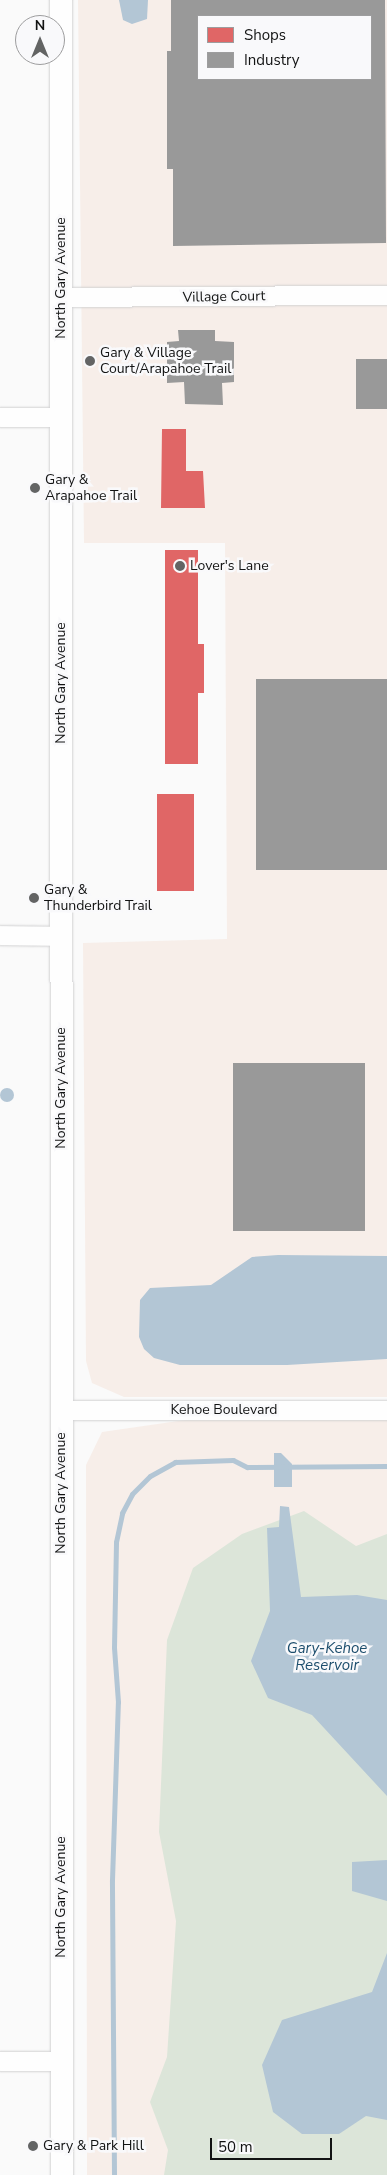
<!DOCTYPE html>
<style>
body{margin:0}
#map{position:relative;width:387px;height:2175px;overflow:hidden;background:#fafafa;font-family:"Nunito Sans",sans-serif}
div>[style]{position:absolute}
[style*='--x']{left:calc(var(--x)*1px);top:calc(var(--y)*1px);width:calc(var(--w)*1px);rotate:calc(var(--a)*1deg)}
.industrial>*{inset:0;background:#f7eee9}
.green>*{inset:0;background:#dce5d9}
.water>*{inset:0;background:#b3c6d5}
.round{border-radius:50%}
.shops>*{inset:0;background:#e06666;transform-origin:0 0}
.industry>*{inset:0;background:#999;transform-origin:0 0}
.stream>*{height:5px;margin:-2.5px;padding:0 2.5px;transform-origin:2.5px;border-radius:2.5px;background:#b3c6d5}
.roads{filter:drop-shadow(0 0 1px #d1d1d2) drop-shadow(0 0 1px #d1d1d2)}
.minor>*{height:19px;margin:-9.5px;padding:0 9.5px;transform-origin:9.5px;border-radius:9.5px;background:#fefefe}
.tertiary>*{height:22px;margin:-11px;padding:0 11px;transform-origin:11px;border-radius:11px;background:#fefefe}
.dots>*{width:14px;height:14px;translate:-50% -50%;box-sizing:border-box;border:2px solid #f9f9fb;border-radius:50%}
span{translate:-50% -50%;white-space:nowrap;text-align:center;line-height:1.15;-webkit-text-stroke:5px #f9f9fb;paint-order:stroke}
.street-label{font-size:14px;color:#121313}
.poi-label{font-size:14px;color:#121313}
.left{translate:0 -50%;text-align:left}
.water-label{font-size:15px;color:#1d4e6d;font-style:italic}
.legend{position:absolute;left:197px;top:15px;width:175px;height:65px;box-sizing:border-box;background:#f9f9fb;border:1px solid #9d9d9e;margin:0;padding:6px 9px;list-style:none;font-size:15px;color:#121313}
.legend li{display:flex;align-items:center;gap:10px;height:25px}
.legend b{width:25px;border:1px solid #9d9d9e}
.north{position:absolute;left:15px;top:15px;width:50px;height:50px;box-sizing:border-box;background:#f9f9fb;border:1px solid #9d9d9e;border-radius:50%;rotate:0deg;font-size:14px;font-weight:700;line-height:20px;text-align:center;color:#121313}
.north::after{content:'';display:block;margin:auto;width:18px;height:22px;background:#636464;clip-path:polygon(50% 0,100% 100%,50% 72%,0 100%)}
.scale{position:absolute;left:210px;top:2138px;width:122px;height:22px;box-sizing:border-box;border:2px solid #121313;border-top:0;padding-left:6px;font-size:15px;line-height:18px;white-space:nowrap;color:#121313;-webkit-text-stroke:4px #f9f9fb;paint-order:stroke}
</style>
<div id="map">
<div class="industrial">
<div style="clip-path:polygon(evenodd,78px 0,387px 0,387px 1397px,124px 1397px,92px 1383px,86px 1361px,83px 943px,227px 939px,225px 543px,84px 543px,78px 0,198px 16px,371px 16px,371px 79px,198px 79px,198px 16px)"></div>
<div style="clip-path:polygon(199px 1418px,387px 1418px,387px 2175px,87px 2175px,86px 1465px,102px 1432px)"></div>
</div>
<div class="green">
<div style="clip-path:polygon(304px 1511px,356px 1546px,387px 1534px,387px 2175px,164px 2175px,168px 2150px,150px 2102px,167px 2057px,176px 1921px,159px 1832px,167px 1640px,193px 1568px,242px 1534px)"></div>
</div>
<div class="water">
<div style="clip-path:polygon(119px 0,148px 0,147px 19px,132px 24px,123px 20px)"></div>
<div class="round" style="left:0;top:1088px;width:14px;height:14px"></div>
<div style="clip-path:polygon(278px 1255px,387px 1256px,387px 1359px,287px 1365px,180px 1365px,154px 1358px,144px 1349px,139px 1337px,140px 1300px,150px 1288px,211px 1285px,252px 1257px)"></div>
<div style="clip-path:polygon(274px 1453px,281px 1453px,292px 1464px,292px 1487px,274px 1487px)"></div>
<div style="clip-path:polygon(280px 1506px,289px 1507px,301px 1597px,357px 1595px,387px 1600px,387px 1796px,312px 1715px,268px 1698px,251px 1661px,270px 1611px,267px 1528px,279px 1527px)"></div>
<div style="clip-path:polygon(387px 1860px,387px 1901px,352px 1891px,352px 1862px)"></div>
<div style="clip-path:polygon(387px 1953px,387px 2120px,366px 2116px,339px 2134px,302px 2134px,273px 2112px,262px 2065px,282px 2020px,372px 1992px)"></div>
</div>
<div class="shops">
<div style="clip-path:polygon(162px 429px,186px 429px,186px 471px,203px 471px,205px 508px,161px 508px)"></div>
<div style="clip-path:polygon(165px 550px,198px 550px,198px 644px,204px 644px,204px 693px,198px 693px,198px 764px,165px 764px)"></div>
<div style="left:157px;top:794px;width:37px;height:97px"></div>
</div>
<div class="industry">
<div style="clip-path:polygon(evenodd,171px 0,385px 0,386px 243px,173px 246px,173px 169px,167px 169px,167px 51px,171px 51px,171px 0,198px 16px,371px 16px,371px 79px,198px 79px,198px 16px)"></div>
<div style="clip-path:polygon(178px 330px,215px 330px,215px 341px,234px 342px,234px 382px,222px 383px,223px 405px,185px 404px,184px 382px,167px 383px,167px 342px,179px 341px)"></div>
<div style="left:356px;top:359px;width:31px;height:50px"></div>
<div style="left:256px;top:679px;width:131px;height:191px"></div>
<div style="left:233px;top:1063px;width:132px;height:168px"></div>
</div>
<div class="stream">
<div style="--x:114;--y:2175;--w:295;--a:-90.4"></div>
<div style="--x:112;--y:1880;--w:178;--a:-88.1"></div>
<div style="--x:118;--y:1702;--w:55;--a:-94.2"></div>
<div style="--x:114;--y:1647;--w:105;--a:-88.9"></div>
<div style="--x:116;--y:1542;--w:30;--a:-78"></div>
<div style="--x:122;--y:1513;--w:21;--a:-62"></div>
<div style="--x:132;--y:1494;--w:25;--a:-45"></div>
<div style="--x:150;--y:1476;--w:29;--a:-29"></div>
<div style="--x:175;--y:1462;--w:58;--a:-2"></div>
<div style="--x:233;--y:1460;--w:16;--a:27"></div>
<div style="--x:247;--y:1467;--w:140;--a:-0.4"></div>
</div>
<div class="roads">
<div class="minor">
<div style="--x:61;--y:297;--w:326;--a:-0.4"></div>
<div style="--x:0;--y:417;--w:61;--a:0"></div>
<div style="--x:0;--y:935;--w:61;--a:0.9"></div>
<div style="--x:61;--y:1410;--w:326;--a:0"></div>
<div style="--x:0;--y:2061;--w:62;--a:0"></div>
</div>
<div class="tertiary">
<div style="--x:61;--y:0;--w:2175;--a:89.97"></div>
</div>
</div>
<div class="dots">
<div style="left:90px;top:361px;background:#636464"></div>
<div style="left:35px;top:488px;background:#636464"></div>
<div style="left:180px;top:566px;background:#636464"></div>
<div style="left:34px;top:898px;background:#636464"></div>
<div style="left:33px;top:2146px;background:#636464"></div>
</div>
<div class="street-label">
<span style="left:61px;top:278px;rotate:-90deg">North Gary Avenue</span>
<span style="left:224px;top:297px;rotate:-1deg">Village Court</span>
<span style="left:61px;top:683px;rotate:-90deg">North Gary Avenue</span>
<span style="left:61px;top:1088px;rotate:-90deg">North Gary Avenue</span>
<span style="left:224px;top:1410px">Kehoe Boulevard</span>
<span style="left:61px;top:1493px;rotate:-90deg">North Gary Avenue</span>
<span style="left:61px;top:1897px;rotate:-90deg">North Gary Avenue</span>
</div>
<div class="poi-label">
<span class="left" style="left:100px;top:361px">Gary &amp; Village<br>Court/Arapahoe Trail</span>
<span class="left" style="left:45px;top:488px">Gary &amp;<br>Arapahoe Trail</span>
<span class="left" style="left:190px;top:566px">Lover's Lane</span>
<span class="left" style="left:44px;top:898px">Gary &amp;<br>Thunderbird Trail</span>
<span class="left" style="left:43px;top:2146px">Gary &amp; Park Hill</span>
</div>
<div class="water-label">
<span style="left:327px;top:1657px">Gary-Kehoe<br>Reservoir</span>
</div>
<ul class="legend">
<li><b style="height:14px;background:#e06666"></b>Shops</li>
<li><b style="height:14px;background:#999"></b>Industry</li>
</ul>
<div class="north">N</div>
<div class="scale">50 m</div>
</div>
